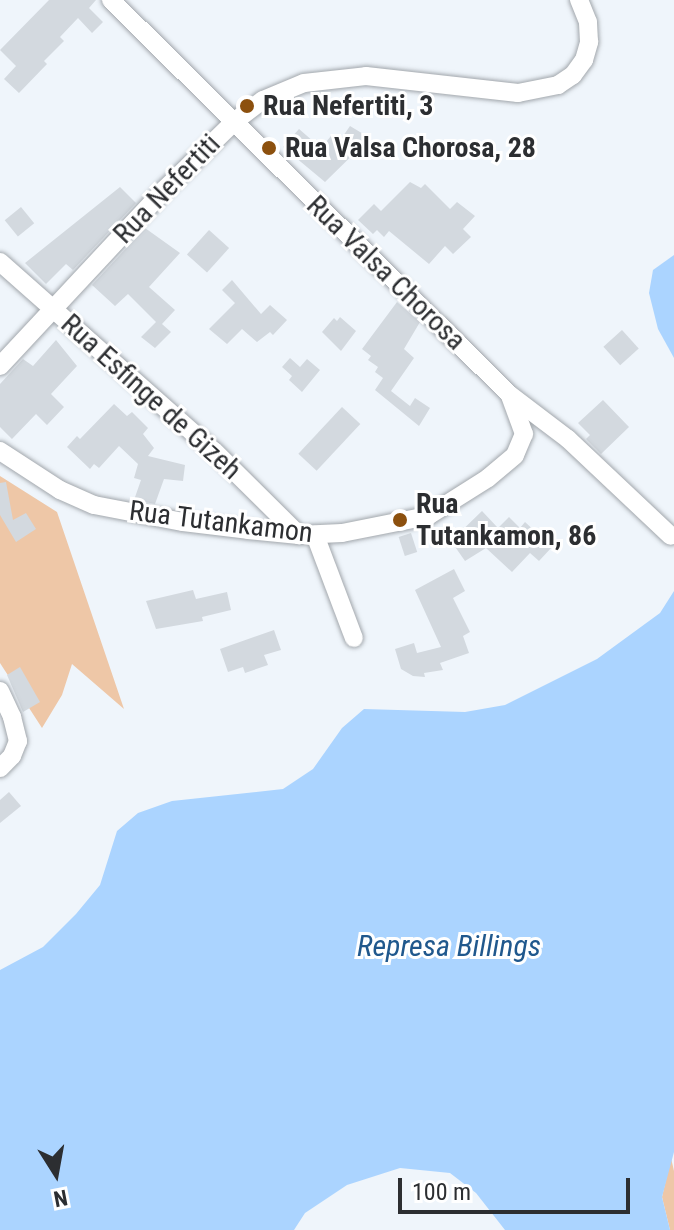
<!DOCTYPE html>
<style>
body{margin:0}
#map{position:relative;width:674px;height:1230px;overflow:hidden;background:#eff5fb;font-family:"Roboto Condensed",sans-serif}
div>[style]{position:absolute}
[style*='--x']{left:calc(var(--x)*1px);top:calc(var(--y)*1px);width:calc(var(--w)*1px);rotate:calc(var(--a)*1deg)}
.green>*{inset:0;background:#eec7a7}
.water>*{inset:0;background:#abd4ff}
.building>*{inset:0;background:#d3d9df;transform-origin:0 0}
.roads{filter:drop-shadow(0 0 2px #a2a7ac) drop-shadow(0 0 2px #a2a7ac)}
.street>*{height:18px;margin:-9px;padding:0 9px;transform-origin:9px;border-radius:9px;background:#fff}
.dots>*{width:22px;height:22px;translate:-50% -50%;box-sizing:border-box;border:4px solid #fff;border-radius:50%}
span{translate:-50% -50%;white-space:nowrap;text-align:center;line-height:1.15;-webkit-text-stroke:6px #fff;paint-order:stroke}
.poi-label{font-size:28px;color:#2c2e31;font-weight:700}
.left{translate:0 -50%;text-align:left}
.street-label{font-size:28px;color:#2c2e31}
.water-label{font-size:30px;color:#20588d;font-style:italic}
.north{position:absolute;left:16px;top:1134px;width:80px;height:80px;-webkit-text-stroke:6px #fff;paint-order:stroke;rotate:169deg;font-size:22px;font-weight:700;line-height:32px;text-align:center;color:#2c2e31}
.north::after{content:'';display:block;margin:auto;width:28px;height:36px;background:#2c2e31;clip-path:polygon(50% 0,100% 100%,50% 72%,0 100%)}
.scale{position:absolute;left:398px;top:1178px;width:232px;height:36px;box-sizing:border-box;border:4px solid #2c2e31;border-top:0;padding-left:10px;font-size:24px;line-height:28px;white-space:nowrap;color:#2c2e31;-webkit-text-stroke:6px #fff;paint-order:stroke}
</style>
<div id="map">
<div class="green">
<div style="clip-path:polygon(0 476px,57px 512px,124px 709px,72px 664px,62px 695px,42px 728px,0 663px)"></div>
<div style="clip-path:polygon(671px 1158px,674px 1171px,674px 1230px,670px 1230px,662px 1197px)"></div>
</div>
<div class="water">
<div style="clip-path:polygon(674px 255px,674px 358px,658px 329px,649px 293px,653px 270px)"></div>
<div style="clip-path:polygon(674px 591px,674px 1152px,662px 1197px,670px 1230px,505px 1230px,476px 1193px,450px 1173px,400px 1168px,347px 1185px,305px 1213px,294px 1230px,0 1230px,0 970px,43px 947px,76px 914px,100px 885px,117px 831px,138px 813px,172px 801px,283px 789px,313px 769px,342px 728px,364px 709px,465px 712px,505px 705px,597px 659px,660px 613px)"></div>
</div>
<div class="building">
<div style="clip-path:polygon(49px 0,96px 0,89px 8px,103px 22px,92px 33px,78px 18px,60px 37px,64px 41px,44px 61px,47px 64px,19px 93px,4px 79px,16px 66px,0 50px)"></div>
<div style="clip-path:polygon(350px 126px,370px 138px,325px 182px,283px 147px,299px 129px,321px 148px,331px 136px,339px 142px)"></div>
<div style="clip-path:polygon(410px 182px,421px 188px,425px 184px,450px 209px,457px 202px,475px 216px,463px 229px,471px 237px,453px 254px,445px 246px,429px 264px,389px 231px,384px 237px,377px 230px,373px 234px,358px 220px,374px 204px,381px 211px)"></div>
<div style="clip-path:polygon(120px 187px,136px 203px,73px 270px,66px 264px,46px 284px,25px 263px)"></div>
<div style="left:21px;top:207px;width:21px;height:21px;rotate:51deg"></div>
<div style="clip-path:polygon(145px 228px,180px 253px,149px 287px,175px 310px,162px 324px,171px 332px,155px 348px,141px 337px,156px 322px,128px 294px,115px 306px,92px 285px)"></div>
<div style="left:209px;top:230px;width:27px;height:33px;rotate:42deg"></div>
<div style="clip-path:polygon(232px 280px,261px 314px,270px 305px,287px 320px,273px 335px,270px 332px,257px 342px,242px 329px,227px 344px,209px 329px,235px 303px,222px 290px)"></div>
<div style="clip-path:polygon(397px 302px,420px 322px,404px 349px,414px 358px,391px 391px,410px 406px,415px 398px,430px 408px,419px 426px,375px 390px,383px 378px,375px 372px,378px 367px,368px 360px,371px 356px,362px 349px)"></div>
<div style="clip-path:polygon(340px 317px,356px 331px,341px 351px,322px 332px,334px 318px,337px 321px)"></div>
<div style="left:622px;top:330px;width:25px;height:25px;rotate:48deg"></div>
<div style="clip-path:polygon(56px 340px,77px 366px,51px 394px,64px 407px,47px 425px,36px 414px,12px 439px,0 427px,0 384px,23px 359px,33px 366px)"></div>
<div style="clip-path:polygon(290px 358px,300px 367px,307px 359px,320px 370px,302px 392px,289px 380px,292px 376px,282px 367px)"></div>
<div style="clip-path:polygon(603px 400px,629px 427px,601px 454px,586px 439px,590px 435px,578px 423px)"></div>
<div style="clip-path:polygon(114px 404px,127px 416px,132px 412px,148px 428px,143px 434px,154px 448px,148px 456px,185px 465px,183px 481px,164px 479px,155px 504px,134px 500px,141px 480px,134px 478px,138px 464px,119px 446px,99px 468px,94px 464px,90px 469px,67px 447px,77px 436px,80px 439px)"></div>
<div style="left:342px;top:407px;width:25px;height:64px;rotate:43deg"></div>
<div style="clip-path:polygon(6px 482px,13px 520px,26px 513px,36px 529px,16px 542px,0 515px,0 483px)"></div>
<div style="clip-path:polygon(482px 511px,498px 528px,509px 517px,520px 528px,525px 522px,552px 547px,539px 561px,530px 553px,512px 572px,486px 548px,465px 561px,451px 541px)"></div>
<div style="left:411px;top:533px;width:20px;height:13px;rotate:72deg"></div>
<div style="clip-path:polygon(454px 569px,465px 591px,453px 598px,470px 632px,463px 636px,469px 653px,440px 663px,443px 670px,424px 673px,425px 677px,413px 676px,401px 669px,395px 649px,414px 643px,417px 653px,441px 647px,415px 590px)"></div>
<div style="clip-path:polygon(193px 590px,196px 599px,227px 592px,231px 610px,202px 617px,203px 621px,156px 629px,146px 601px)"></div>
<div style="clip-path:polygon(274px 630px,281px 650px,264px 655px,268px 665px,245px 673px,243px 667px,228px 672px,220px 649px)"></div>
<div style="clip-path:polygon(20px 667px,40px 702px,23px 712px,7px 675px)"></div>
<div style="clip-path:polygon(9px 792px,21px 806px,0 823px,0 800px)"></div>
</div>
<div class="roads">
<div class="street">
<div style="--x:111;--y:0;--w:561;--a:44.71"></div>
<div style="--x:510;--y:395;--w:73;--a:37.2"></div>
<div style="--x:568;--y:439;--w:141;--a:43.3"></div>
<div style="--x:0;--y:262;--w:286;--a:41.5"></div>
<div style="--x:214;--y:451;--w:120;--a:44.7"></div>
<div style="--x:0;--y:366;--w:242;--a:-47"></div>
<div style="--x:165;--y:189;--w:98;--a:-44.2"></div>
<div style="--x:235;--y:121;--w:35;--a:-37"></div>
<div style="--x:263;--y:100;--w:44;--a:-22.5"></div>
<div style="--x:304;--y:83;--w:62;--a:-6.4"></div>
<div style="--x:366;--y:76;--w:153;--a:6.4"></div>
<div style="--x:518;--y:93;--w:41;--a:-11.3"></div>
<div style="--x:558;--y:85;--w:18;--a:-34"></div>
<div style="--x:573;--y:75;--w:19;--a:-54"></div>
<div style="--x:584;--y:60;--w:19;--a:-74"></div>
<div style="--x:589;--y:42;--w:20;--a:-93"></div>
<div style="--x:588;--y:22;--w:24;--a:-112"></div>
<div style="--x:0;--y:451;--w:72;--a:33"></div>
<div style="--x:60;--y:490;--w:37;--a:24"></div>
<div style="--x:94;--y:505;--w:91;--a:10.8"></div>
<div style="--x:183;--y:522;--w:65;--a:7"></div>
<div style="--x:248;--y:530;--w:51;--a:5.6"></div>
<div style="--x:299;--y:535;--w:43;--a:-2.7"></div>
<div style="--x:342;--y:533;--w:88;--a:-11.2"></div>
<div style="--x:428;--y:516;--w:71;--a:-32.3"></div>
<div style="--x:488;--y:478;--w:35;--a:-40"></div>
<div style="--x:515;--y:455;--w:23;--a:-67"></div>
<div style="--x:524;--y:434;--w:40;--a:-110.2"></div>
<div style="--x:315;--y:535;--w:110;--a:69.3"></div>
<div style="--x:0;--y:691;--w:29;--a:65"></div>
<div style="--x:12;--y:717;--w:25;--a:76"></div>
<div style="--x:18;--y:741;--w:16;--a:112"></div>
<div style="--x:12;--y:756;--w:17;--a:135"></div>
</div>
</div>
<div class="dots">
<div style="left:247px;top:106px;background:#8c500e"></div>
<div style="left:269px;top:148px;background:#8c500e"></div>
<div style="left:400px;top:520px;background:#8c500e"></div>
</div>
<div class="poi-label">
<span class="left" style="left:263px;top:106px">Rua Nefertiti, 3</span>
<span class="left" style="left:285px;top:148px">Rua Valsa Chorosa, 28</span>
<span class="left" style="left:416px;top:520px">Rua<br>Tutankamon, 86</span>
</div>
<div class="street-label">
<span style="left:167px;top:189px;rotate:-46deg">Rua Nefertiti</span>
<span style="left:386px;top:273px;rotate:44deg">Rua Valsa Chorosa</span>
<span style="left:151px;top:397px;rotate:42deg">Rua Esfinge de Gizeh</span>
<span style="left:221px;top:522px;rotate:7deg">Rua Tutankamon</span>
</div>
<div class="water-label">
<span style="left:449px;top:946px">Represa Billings</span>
</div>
<div class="north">N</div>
<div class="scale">100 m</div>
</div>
